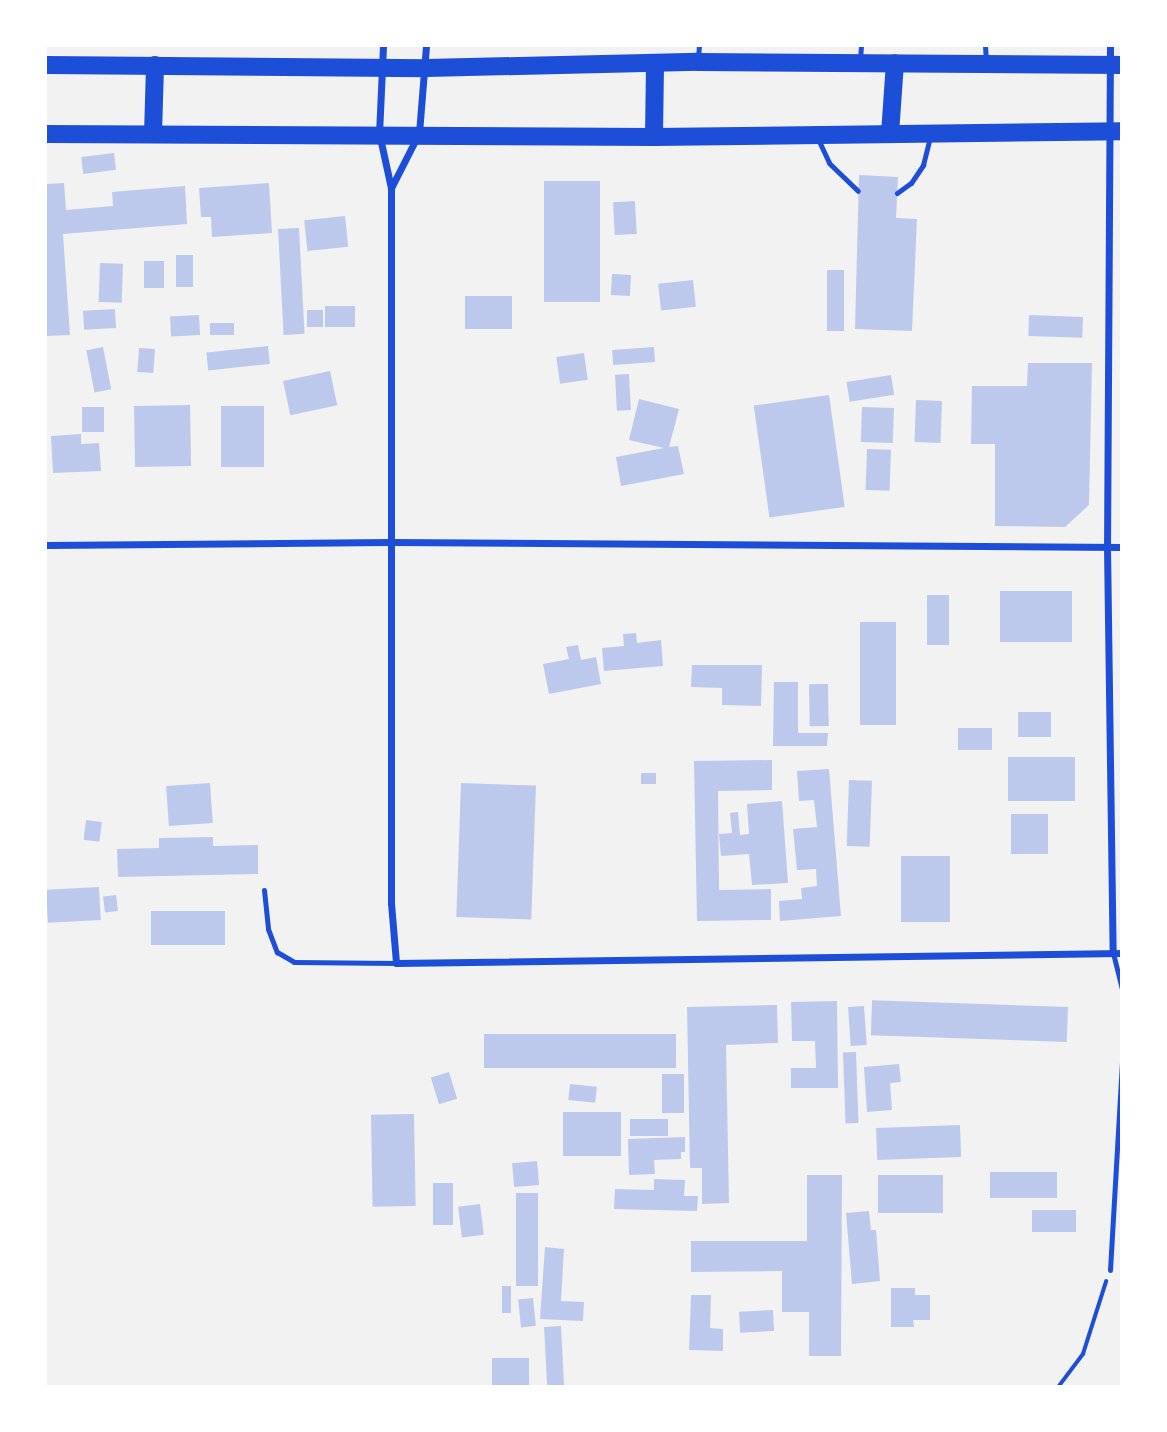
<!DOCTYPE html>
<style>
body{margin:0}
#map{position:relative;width:1167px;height:1432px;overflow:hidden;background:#f2f2f2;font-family:Manrope,sans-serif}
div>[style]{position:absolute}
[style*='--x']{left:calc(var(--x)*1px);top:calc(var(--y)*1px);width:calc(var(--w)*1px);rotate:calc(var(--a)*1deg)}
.building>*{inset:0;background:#bdc9ec;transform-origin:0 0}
.path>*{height:3.5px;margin:-1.75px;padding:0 1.75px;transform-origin:1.75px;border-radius:1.75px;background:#1d4ed8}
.service>*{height:5px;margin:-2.5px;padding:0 2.5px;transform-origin:2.5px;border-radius:2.5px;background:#1d4ed8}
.minor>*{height:7px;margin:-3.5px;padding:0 3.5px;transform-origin:3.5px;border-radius:3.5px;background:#1d4ed8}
.trunk>*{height:18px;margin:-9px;padding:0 9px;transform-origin:9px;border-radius:9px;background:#1d4ed8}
span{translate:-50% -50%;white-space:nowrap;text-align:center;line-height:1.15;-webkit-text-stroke:7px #fff;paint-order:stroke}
.frame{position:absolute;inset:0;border:47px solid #fff;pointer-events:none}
</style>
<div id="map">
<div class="building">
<div style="left:114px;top:153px;width:17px;height:33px;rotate:83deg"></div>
<div style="clip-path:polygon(859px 175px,898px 177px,896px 218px,917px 219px,912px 331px,855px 329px)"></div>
<div style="left:544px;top:181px;width:56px;height:121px"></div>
<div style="clip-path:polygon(64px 183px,66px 210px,113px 206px,112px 192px,185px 186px,187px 224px,63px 234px,70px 335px,47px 336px,46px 184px)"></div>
<div style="clip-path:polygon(269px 183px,272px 233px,212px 237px,211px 217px,201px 217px,199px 188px)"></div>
<div style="left:635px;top:201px;width:33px;height:22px;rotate:87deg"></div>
<div style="left:345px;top:216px;width:31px;height:41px;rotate:84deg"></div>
<div style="left:299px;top:228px;width:106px;height:21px;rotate:87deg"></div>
<div style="left:176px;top:255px;width:17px;height:32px"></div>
<div style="left:144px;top:261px;width:20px;height:27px"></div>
<div style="left:100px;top:263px;width:23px;height:39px;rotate:2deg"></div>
<div style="left:827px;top:270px;width:17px;height:61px"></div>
<div style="left:612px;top:274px;width:19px;height:21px;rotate:3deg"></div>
<div style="left:693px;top:280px;width:27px;height:35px;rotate:84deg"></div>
<div style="left:465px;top:296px;width:47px;height:33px"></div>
<div style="left:325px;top:306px;width:30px;height:21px"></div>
<div style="left:115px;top:309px;width:19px;height:32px;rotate:87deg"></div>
<div style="left:307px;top:310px;width:16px;height:17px"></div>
<div style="left:199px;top:315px;width:20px;height:29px;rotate:87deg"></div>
<div style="left:1029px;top:315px;width:54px;height:21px;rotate:2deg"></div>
<div style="left:210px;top:323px;width:24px;height:12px"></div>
<div style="left:268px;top:346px;width:18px;height:62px;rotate:84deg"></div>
<div style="left:103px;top:347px;width:43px;height:17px;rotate:79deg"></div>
<div style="left:654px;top:347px;width:15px;height:42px;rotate:86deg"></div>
<div style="left:139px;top:348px;width:16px;height:24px;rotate:4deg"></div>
<div style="left:584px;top:353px;width:27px;height:28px;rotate:82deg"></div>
<div style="clip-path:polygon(1028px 363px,1092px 363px,1089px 505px,1065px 527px,995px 526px,995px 444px,971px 444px,972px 386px,1027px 386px)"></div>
<div style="left:330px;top:371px;width:35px;height:48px;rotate:78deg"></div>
<div style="left:629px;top:374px;width:36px;height:14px;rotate:87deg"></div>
<div style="left:891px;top:375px;width:20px;height:45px;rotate:81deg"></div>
<div style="left:829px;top:395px;width:113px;height:76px;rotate:82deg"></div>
<div style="clip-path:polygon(639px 399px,679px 409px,669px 447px,678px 446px,684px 474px,621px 486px,616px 457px,664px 448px,629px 440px)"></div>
<div style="left:916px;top:400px;width:26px;height:42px;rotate:2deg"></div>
<div style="left:190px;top:405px;width:61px;height:56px;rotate:89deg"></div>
<div style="left:221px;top:406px;width:43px;height:61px"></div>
<div style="left:82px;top:407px;width:22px;height:25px"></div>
<div style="left:862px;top:407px;width:32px;height:35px;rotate:2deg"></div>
<div style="clip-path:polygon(81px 434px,81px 444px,99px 443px,101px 471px,53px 473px,51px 436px)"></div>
<div style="left:867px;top:449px;width:24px;height:41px;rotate:2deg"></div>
<div style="left:1000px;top:591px;width:72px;height:51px"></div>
<div style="left:927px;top:595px;width:22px;height:50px"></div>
<div style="left:860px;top:622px;width:36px;height:103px"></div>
<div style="clip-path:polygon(636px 633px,637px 643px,661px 640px,663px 666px,604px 671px,602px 648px,624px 646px,623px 634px)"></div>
<div style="clip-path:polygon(578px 645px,581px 660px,596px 657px,601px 684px,549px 694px,543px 664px,569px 659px,566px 647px)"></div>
<div style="clip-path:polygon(692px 665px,762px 665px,761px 706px,722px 705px,722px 688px,691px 687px)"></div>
<div style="clip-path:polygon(774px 682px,798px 682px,798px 733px,828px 733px,827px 746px,773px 746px)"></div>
<div style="left:828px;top:684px;width:42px;height:19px;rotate:89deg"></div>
<div style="left:1018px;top:712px;width:33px;height:25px"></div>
<div style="left:958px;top:728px;width:34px;height:22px"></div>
<div style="left:1075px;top:757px;width:44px;height:67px;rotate:90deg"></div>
<div style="clip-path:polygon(772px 760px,772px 790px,718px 791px,719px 890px,771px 889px,771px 920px,697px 921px,694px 761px)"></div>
<div style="clip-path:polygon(829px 769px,841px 916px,780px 921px,779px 901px,802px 899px,801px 888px,817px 886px,816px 869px,797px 870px,793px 829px,817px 827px,814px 800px,799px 801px,797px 771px)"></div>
<div style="left:641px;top:773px;width:15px;height:11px"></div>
<div style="left:849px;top:780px;width:23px;height:66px;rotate:2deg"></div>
<div style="left:210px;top:783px;width:40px;height:44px;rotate:86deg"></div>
<div style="left:461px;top:783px;width:75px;height:134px;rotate:2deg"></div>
<div style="clip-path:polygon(782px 801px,788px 883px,752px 885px,749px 854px,721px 856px,719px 834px,732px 833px,730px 813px,738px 812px,740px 835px,749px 834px,747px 804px)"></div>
<div style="left:1011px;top:814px;width:37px;height:40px"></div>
<div style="left:86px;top:820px;width:16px;height:20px;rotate:7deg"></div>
<div style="clip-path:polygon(213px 837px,213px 846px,258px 845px,258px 874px,118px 877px,117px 849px,159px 848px,159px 838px)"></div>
<div style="left:901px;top:856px;width:49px;height:66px"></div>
<div style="left:99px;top:887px;width:33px;height:53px;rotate:87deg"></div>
<div style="left:116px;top:895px;width:16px;height:13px;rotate:83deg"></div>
<div style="left:225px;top:911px;width:34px;height:74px;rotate:90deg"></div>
<div style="clip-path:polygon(837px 1001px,838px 1088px,791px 1088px,791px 1068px,816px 1068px,815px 1041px,792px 1041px,791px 1002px)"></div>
<div style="clip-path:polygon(777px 1005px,778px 1043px,726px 1045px,729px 1203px,702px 1204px,702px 1168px,690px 1168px,687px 1007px)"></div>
<div style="left:864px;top:1006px;width:39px;height:16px;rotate:86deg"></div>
<div style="left:1068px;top:1007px;width:35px;height:196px;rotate:92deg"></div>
<div style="left:676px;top:1034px;width:34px;height:192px;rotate:90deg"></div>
<div style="left:856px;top:1052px;width:71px;height:13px;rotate:88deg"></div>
<div style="clip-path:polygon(899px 1064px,901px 1082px,890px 1083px,892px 1110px,867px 1112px,864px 1067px)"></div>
<div style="left:449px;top:1072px;width:28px;height:19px;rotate:73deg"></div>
<div style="left:662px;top:1074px;width:22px;height:39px"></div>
<div style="left:570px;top:1084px;width:27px;height:16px;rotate:6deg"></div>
<div style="left:563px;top:1112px;width:58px;height:44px"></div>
<div style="left:414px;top:1114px;width:92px;height:43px;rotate:89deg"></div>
<div style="left:630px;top:1119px;width:38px;height:17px"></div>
<div style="left:960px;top:1125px;width:32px;height:84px;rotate:88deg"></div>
<div style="clip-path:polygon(685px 1137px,685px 1152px,681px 1152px,681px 1159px,654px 1160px,655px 1174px,629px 1175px,628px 1139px)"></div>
<div style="left:537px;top:1161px;width:24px;height:25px;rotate:85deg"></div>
<div style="left:1057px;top:1172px;width:26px;height:67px;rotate:90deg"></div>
<div style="clip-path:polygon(807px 1175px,842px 1175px,841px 1356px,809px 1356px,809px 1312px,782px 1312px,782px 1271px,691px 1272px,691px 1241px,807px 1241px)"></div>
<div style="left:878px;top:1175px;width:65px;height:38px"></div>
<div style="clip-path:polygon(654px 1179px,685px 1180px,684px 1196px,698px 1196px,697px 1211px,614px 1209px,615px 1189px,654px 1190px)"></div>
<div style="left:433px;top:1183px;width:20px;height:42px"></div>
<div style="left:516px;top:1193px;width:22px;height:93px"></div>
<div style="left:480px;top:1204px;width:31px;height:22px;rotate:83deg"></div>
<div style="left:1032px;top:1210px;width:44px;height:22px"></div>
<div style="clip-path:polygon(869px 1211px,871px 1230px,876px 1230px,880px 1281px,852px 1284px,846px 1213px)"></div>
<div style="clip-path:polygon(545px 1247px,564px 1249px,561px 1301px,584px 1302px,583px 1321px,540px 1319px)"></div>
<div style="left:502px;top:1286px;width:9px;height:27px"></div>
<div style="clip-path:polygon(891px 1288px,915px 1288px,915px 1295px,930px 1295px,930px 1320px,913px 1320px,914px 1327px,891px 1327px)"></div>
<div style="clip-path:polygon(691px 1295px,711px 1295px,710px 1328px,723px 1329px,723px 1351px,689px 1350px)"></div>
<div style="left:533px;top:1298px;width:28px;height:15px;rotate:84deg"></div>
<div style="left:773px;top:1310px;width:21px;height:34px;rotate:87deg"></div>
<div style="left:561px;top:1326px;width:60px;height:17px;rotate:87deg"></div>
<div style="left:529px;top:1358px;width:28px;height:37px;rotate:90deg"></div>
</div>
<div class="path">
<div style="--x:1059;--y:1386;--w:40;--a:-53"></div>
<div style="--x:1083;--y:1354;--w:76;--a:-72.3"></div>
</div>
<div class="service">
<div style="--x:985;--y:46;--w:14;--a:86"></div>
<div style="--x:698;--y:59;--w:13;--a:-86"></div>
<div style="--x:860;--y:60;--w:14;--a:-86"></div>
<div style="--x:818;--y:139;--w:26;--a:65"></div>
<div style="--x:829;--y:163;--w:40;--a:44"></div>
<div style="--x:897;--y:193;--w:17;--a:-36"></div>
<div style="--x:911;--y:183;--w:22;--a:-56"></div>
<div style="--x:923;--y:165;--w:29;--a:-76"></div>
<div style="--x:264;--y:890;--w:39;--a:84"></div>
<div style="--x:268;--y:929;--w:25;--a:69"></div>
<div style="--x:277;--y:952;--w:20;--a:30"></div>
<div style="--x:294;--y:962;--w:102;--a:0.6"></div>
<div style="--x:1113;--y:953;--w:37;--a:76"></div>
<div style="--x:1110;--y:1270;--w:210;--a:-86.7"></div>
</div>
<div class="minor">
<div style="--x:383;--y:46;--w:87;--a:92.6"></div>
<div style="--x:379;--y:133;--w:56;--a:77.7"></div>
<div style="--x:391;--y:188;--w:715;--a:90"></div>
<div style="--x:391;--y:903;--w:60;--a:85.2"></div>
<div style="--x:396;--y:963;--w:726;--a:-0.79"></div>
<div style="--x:1110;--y:46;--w:501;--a:90.34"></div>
<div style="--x:1107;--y:547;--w:406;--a:89.2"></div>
<div style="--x:391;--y:188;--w:62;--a:-63"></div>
<div style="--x:419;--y:133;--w:87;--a:-85.4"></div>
<div style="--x:46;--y:545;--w:344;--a:-0.5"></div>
<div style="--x:390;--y:542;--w:732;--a:0.39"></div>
</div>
<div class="trunk">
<div style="--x:46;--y:65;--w:380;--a:0.5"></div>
<div style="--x:426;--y:68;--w:272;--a:-1.3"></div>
<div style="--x:698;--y:62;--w:424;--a:0.4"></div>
<div style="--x:46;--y:134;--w:608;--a:0.28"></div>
<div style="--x:654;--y:137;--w:468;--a:-0.7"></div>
<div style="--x:153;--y:134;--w:69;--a:-88.3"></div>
<div style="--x:890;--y:134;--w:71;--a:-86"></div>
<div style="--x:654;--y:137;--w:74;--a:-89.2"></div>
</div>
<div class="frame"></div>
</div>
